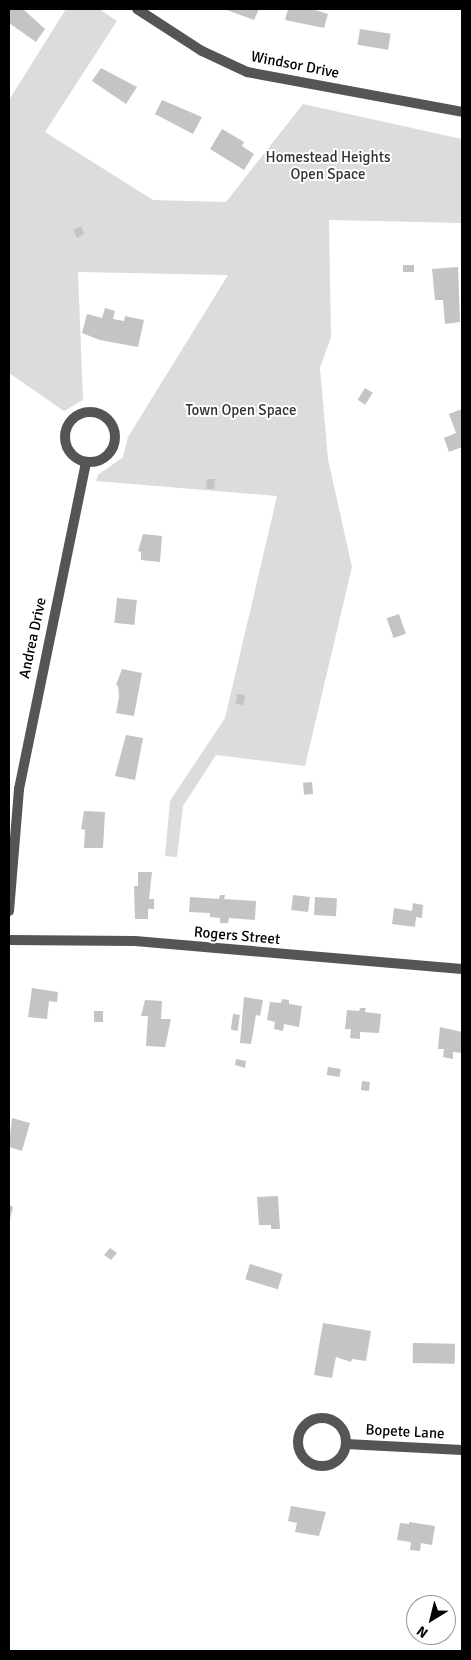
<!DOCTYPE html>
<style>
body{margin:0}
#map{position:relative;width:471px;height:1660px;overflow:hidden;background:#fff;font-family:Signika,sans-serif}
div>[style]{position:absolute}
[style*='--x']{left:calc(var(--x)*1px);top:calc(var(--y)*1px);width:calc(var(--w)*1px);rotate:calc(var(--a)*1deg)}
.green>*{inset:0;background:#dcdcdc}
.building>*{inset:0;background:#c4c4c4;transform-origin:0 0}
.minor>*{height:10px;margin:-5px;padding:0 5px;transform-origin:5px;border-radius:5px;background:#555}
.minor>.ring{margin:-5px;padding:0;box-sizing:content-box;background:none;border:10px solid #555;border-radius:50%}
.tertiary>*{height:10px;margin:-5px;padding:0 5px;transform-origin:5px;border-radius:5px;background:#555}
span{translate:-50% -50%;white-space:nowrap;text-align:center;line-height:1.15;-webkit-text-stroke:4px #fff;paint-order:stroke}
.street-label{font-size:15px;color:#000}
.park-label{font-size:15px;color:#333}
.frame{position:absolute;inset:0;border:10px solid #000;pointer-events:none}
.north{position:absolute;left:406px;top:1595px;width:50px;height:50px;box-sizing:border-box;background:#fff;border:1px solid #999;border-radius:50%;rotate:216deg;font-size:14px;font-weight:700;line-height:20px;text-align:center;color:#000}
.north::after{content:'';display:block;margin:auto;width:18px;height:22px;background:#000;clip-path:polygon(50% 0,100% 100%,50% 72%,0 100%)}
</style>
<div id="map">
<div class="green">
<div style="clip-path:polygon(66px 9px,99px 9px,117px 21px,45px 132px,153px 200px,226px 202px,303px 104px,462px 139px,462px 223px,329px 220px,331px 337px,320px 368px,328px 459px,352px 567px,305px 766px,216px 755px,183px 806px,177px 857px,165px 856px,170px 801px,225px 718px,277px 496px,96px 481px,98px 475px,123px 457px,128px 437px,228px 275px,78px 272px,83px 400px,64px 411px,9px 373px,9px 100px)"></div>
</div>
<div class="building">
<div style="clip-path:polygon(9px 9px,23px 9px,45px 29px,36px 42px,9px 23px)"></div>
<div style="clip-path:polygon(224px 9px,259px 9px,254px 20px)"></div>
<div style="clip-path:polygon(288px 9px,312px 9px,328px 14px,324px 28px,285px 20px)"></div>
<div style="left:360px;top:29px;width:31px;height:16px;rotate:9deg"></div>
<div style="clip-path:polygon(101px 68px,137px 87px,126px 104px,92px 81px)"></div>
<div style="clip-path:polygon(162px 100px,202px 117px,193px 134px,155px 114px)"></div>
<div style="clip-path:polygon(222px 129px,244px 142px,242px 146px,254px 154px,244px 170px,210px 149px)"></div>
<div style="clip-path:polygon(81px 226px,84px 234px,77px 238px,73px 230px)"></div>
<div style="left:403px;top:265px;width:11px;height:7px"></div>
<div style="clip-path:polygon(458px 267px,460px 322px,445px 324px,443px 300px,435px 300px,432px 269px)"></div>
<div style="clip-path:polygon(105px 308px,115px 311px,113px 319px,124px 321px,125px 316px,144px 320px,138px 347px,100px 340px,82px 333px,87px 314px,102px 318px)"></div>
<div style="left:365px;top:388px;width:9px;height:14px;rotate:32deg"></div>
<div style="clip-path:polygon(462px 409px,462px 447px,449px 452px,444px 438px,456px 433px,449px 414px)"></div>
<div style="clip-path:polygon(207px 479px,215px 479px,214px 489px,206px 489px)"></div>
<div style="clip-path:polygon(143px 534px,162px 536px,160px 562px,141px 560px,141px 552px,138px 551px)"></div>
<div style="left:117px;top:598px;width:20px;height:25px;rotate:6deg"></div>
<div style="left:399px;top:614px;width:21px;height:13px;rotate:71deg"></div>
<div style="clip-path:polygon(122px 669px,142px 673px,134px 716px,116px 713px,119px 697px,118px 686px,116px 685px)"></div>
<div style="left:237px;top:694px;width:8px;height:10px;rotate:7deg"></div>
<div style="clip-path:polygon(126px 735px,143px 738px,135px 780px,115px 776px)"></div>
<div style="left:312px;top:782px;width:12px;height:9px;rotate:85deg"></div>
<div style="clip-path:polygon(84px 811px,105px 812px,103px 848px,84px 848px,85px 830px,81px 829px)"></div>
<div style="clip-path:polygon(138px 872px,152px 872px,149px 899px,154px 899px,154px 909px,148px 909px,148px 919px,135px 919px,134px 886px,138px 886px)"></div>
<div style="clip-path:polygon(220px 895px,225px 895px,224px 899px,256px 901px,255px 920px,229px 918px,228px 923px,220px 923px,220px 918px,210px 917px,210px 913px,189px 912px,190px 897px,219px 899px)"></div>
<div style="left:293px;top:895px;width:17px;height:15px;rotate:7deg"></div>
<div style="left:315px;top:897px;width:22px;height:18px;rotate:3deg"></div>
<div style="clip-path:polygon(413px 903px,423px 905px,422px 918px,416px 917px,415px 927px,392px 924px,394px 908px,412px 911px)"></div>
<div style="clip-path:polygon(32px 988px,58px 992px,57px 1002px,49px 1001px,47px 1019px,28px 1017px)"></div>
<div style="clip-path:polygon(244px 997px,263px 1000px,260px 1016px,256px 1015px,251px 1044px,240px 1043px)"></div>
<div style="clip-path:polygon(282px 999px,289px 1000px,289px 1004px,302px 1006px,299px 1027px,284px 1024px,283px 1031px,274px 1029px,275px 1022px,267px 1020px,270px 1002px,281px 1003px)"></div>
<div style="clip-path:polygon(145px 1000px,162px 1001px,161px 1019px,171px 1019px,165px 1047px,146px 1046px,148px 1016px,141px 1016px)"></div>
<div style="clip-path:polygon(360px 1008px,366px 1008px,365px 1012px,381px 1014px,379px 1033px,360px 1032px,360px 1039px,350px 1038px,351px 1029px,345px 1029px,347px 1010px,359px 1011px)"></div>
<div style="left:94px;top:1011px;width:9px;height:11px"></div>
<div style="left:233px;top:1014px;width:7px;height:16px;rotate:8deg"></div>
<div style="clip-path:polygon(440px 1027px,462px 1032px,462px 1053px,453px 1052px,453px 1059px,443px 1057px,444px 1049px,438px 1049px)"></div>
<div style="clip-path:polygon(236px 1059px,246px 1061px,245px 1068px,235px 1065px)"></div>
<div style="left:328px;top:1067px;width:13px;height:8px;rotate:9deg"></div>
<div style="left:362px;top:1081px;width:8px;height:9px;rotate:7deg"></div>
<div style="clip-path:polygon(12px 1118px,30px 1123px,22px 1151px,9px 1147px)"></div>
<div style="clip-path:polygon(278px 1196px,280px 1229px,271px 1229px,271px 1225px,259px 1225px,257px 1197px)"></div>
<div style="clip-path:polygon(9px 1205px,13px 1207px,9px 1223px)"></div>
<div style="clip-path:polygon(110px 1248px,117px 1253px,111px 1260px,104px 1255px)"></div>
<div style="left:250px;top:1264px;width:34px;height:16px;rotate:17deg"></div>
<div style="clip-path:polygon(323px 1323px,371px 1331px,366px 1361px,352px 1359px,351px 1362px,336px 1357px,332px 1378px,314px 1375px)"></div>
<div style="left:413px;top:1343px;width:42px;height:20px;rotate:1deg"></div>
<div style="clip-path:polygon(291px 1506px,326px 1512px,319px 1536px,295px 1532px,297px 1523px,288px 1521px)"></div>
<div style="clip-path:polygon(409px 1522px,435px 1526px,432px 1545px,421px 1543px,420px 1551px,410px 1550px,411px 1542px,397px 1540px,400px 1523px,409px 1524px)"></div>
</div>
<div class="minor">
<div style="--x:137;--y:9;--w:77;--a:32.9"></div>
<div style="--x:202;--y:51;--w:50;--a:25"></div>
<div style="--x:247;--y:72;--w:219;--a:10.5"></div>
<div class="ring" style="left:65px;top:412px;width:40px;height:40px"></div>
<div style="--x:9;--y:911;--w:122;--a:-85.3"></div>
<div style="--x:19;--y:789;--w:334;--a:-78.4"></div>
<div class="ring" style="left:298px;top:1418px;width:38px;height:38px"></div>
<div style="--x:346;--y:1444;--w:116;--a:3"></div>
</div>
<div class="tertiary">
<div style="--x:9;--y:940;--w:126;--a:0.5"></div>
<div style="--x:135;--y:941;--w:328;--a:4.9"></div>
</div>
<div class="street-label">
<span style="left:295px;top:65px;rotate:11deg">Windsor Drive</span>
<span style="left:33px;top:638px;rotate:-78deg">Andrea Drive</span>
<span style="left:237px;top:936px;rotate:5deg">Rogers Street</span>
<span style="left:405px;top:1432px;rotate:3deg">Bopete Lane</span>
</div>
<div class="park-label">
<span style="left:328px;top:166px">Homestead Heights<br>Open Space</span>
<span style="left:241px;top:411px">Town Open Space</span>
</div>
<div class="frame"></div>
<div class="north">N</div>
</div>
